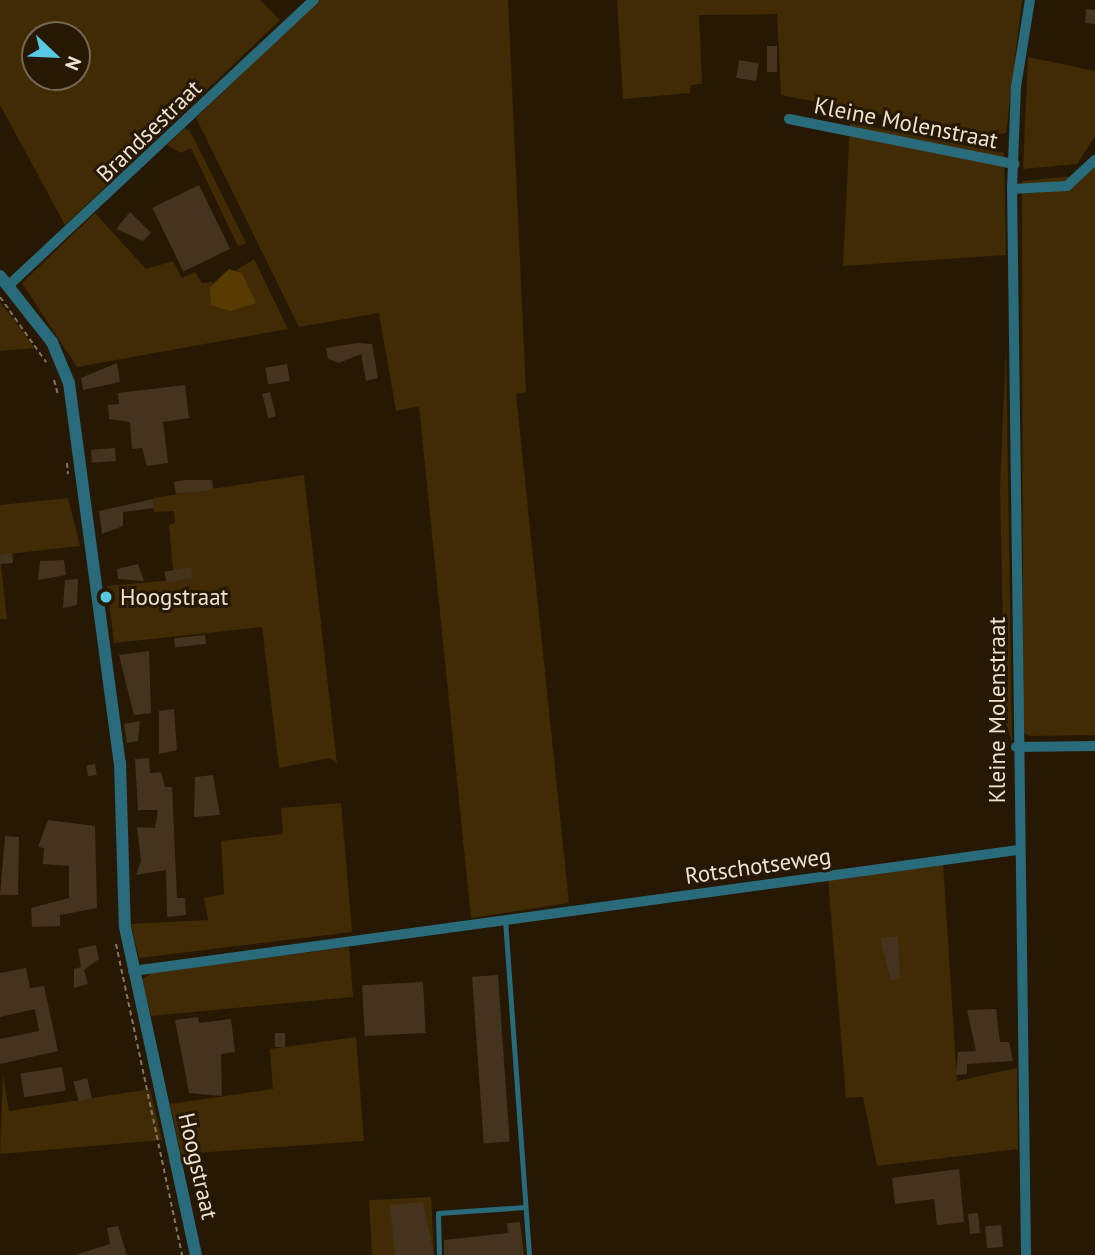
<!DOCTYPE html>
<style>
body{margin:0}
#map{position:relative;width:1095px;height:1255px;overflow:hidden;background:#261802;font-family:"PT Sans",sans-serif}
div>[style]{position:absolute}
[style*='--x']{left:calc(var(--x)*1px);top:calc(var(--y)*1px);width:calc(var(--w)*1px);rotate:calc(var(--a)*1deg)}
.green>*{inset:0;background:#402b04;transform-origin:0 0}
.water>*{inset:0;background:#573b02}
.building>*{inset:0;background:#44341d;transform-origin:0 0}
.path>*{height:2px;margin-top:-1px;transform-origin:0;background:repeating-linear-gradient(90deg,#817562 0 5px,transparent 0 8.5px)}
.service>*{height:5px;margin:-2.5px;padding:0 2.5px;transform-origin:2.5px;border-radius:2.5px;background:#296b7b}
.minor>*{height:10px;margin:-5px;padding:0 5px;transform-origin:5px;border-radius:5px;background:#296b7b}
.tertiary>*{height:12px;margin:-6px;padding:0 6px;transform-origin:6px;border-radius:6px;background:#296b7b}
.dots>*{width:19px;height:19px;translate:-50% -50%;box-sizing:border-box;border:4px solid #261802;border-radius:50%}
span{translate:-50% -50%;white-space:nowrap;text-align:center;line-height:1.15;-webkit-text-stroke:6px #261802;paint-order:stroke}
.street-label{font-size:23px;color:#ebe2d3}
.poi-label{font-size:23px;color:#ebe2d3}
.left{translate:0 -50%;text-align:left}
.north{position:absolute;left:21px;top:21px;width:70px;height:70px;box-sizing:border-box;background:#261802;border:2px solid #756956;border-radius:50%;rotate:113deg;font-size:19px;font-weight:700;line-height:28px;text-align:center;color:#ebe2d3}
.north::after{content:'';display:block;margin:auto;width:24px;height:32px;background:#58c8e4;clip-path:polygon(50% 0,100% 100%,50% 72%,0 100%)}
</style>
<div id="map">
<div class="green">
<div style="clip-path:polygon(evenodd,0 0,260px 0,280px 20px,65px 225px,0 105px,0 0,35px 35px,77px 35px,77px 77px,35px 77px,35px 35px)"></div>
<div style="clip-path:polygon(319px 0,508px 0,526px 392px,516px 394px,569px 903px,471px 918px,419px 406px,396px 411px,379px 313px,299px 327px,196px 118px)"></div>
<div style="clip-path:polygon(617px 0,1022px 0,1006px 133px,990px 136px,781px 95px,777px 14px,699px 15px,702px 84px,691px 85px,690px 93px,623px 99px)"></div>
<div style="clip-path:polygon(1028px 57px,1095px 71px,1095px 136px,1077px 164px,1023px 169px)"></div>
<div style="clip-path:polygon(850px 123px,1004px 153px,1006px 255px,843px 266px)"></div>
<div style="clip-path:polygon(185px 128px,190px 131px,246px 243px,238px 246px,191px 148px,181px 153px,167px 145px)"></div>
<div style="clip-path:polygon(1095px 157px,1095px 735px,1029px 736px,1023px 732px,1022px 181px,1083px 175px)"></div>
<div style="clip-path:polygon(95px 213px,146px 269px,173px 261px,182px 278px,195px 272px,202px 283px,213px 282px,210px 287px,254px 259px,288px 329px,77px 367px,22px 283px)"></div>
<div style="clip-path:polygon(0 302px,12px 317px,35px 348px,0 351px)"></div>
<div style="clip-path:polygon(1006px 345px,1012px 742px,1005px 720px,1000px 488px)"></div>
<div style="clip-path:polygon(304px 475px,337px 764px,330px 758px,279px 768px,262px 627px,114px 643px,107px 586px,174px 580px,169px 525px,175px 523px,174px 511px,154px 512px,153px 498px)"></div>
<div style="clip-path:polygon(68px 498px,80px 546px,0 555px,0 505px)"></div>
<div style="clip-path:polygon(0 558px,7px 619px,0 619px)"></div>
<div style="clip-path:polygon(341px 803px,352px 932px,139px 958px,131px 924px,208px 920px,204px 898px,224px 894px,221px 841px,283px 834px,281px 808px)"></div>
<div style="clip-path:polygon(943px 862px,957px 1081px,1017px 1068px,1018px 1149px,877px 1166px,863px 1097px,846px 1098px,828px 879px)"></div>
<div style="clip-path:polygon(349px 947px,353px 997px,151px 1016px,142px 980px,151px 973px)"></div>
<div style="clip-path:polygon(356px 1037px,364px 1141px,181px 1154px,170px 1104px,273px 1089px,270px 1049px)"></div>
<div style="clip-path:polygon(3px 1074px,9px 1111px,150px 1089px,162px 1140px,0 1154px)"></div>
<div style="left:431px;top:1197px;width:58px;height:62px;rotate:87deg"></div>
</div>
<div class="water">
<div style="clip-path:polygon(229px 269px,242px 273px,256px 303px,230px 311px,211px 305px,210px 287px)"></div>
</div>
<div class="building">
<div style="clip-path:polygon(1086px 9px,1095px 10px,1095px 24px,1085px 23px)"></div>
<div style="left:767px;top:46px;width:10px;height:26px"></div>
<div style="left:739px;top:60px;width:20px;height:18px;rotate:9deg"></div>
<div style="left:199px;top:185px;width:71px;height:52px;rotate:64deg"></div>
<div style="clip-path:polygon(130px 212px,151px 233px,143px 241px,116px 229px)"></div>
<div style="clip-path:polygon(357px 343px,372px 344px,378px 378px,366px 381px,361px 354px,339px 363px,328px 359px,326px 348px)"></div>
<div style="clip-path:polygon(117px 363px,120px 382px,83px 390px,81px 378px)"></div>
<div style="left:287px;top:364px;width:17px;height:22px;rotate:80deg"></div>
<div style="clip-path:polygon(185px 385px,189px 418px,163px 422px,168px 463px,147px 466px,142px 448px,132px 449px,130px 422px,109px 419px,108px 405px,119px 404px,118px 393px)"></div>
<div style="left:270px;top:392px;width:25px;height:8px;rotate:76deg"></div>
<div style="left:115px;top:448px;width:13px;height:24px;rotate:86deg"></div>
<div style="clip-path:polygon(184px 480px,212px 480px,213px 490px,176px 494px,174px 482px)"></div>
<div style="clip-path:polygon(153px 499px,154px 508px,123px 512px,123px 526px,102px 534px,99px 511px)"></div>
<div style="clip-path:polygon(12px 553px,13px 563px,0 564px,0 555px)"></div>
<div style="clip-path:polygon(64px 560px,66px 575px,38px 580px,40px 561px)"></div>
<div style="clip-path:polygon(138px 564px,144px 581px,118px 579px,117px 569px)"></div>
<div style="left:191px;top:567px;width:11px;height:27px;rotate:80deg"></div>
<div style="clip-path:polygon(78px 579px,77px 605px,63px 608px,65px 580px)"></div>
<div style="left:205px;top:635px;width:9px;height:31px;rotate:84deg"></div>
<div style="clip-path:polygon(149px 651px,151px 713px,134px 715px,119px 655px)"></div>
<div style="clip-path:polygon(174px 709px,177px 750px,159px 754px,159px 711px)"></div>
<div style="clip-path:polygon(140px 721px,138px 741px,127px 743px,124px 724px)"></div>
<div style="clip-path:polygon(149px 758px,150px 773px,161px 772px,165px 787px,172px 787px,177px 898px,185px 898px,186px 915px,167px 917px,166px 870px,136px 875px,141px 861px,137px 827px,155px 828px,158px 810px,138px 810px,135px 759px)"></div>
<div style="left:95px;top:764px;width:11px;height:9px;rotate:80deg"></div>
<div style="clip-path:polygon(213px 775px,220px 815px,194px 817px,195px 777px)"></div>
<div style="clip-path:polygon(48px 820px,95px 826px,97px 908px,60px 915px,60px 926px,32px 927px,31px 908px,69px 898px,69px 866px,43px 864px,44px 848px,38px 847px)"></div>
<div style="clip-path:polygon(5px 836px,19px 837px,18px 895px,0 895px)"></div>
<div style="clip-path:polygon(898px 936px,900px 979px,891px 980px,880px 938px)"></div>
<div style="clip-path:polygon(96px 945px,99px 959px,84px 970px,88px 984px,74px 988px,74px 969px,81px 967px,78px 949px)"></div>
<div style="clip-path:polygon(26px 968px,30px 988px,44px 986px,58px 1051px,0 1064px,0 1039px,39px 1031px,35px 1009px,0 1017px,0 973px)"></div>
<div style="left:498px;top:975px;width:167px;height:26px;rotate:86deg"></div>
<div style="left:423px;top:982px;width:51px;height:61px;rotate:87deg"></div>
<div style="clip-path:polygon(996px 1009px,1000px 1042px,1009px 1042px,1013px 1061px,967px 1064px,967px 1074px,956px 1075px,958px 1052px,976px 1051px,967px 1010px)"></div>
<div style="clip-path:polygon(198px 1017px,199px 1023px,231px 1019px,235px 1052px,221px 1054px,222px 1096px,189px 1093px,175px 1020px)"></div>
<div style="left:275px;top:1033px;width:10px;height:14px"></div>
<div style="left:62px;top:1067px;width:24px;height:42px;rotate:81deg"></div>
<div style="left:87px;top:1078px;width:21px;height:14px;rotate:76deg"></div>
<div style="clip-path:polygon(959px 1169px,964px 1222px,937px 1225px,934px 1199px,895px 1204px,892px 1178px)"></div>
<div style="clip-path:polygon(423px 1202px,434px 1255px,395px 1255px,390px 1205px)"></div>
<div style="left:978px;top:1213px;width:20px;height:10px;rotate:84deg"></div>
<div style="clip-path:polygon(520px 1222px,524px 1255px,444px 1255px,444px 1240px,508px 1233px,507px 1223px)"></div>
<div style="left:1001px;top:1225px;width:22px;height:16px;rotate:85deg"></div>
<div style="clip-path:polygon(118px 1226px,127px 1255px,75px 1255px,110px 1244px,107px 1228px)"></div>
</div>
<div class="path">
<div style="--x:0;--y:297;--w:80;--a:54.7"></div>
<div style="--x:54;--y:380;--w:16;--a:75"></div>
<div style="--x:67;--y:463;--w:11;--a:85"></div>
<div style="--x:116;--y:944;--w:318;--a:78"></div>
</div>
<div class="service">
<div style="--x:505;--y:920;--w:336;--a:85.9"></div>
<div style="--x:439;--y:1255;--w:42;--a:-91.4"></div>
<div style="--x:438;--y:1213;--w:87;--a:-3.9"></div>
</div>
<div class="minor">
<div style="--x:789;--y:119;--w:230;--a:11.3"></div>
<div style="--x:1012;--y:189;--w:55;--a:-3.1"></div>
<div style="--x:1067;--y:186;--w:38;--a:-43"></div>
<div style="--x:8;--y:286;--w:419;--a:-43.1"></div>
<div style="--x:1016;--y:747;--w:79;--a:-0.7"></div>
<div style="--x:133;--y:971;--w:892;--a:-7.79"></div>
<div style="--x:1026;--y:1255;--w:1066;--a:-90.75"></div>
<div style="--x:1012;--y:189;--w:102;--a:-87.8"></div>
<div style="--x:1016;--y:87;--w:88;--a:-80.9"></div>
</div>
<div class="tertiary">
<div style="--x:0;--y:276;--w:84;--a:51.8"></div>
<div style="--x:52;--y:342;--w:44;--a:67.5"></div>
<div style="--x:69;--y:383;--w:383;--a:82.4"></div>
<div style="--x:120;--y:763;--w:164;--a:88.3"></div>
<div style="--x:125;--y:927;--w:336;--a:77.8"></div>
</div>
<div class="dots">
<div style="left:106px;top:597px;background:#58c8e4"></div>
</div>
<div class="street-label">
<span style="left:906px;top:123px;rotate:11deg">Kleine Molenstraat</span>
<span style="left:149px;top:131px;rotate:-44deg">Brandsestraat</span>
<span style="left:997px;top:710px;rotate:-90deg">Kleine Molenstraat</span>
<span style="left:758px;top:866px;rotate:-8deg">Rotschotseweg</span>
<span style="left:198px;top:1166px;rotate:77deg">Hoogstraat</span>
</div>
<div class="poi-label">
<span class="left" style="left:120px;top:597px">Hoogstraat</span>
</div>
<div class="north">N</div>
</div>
